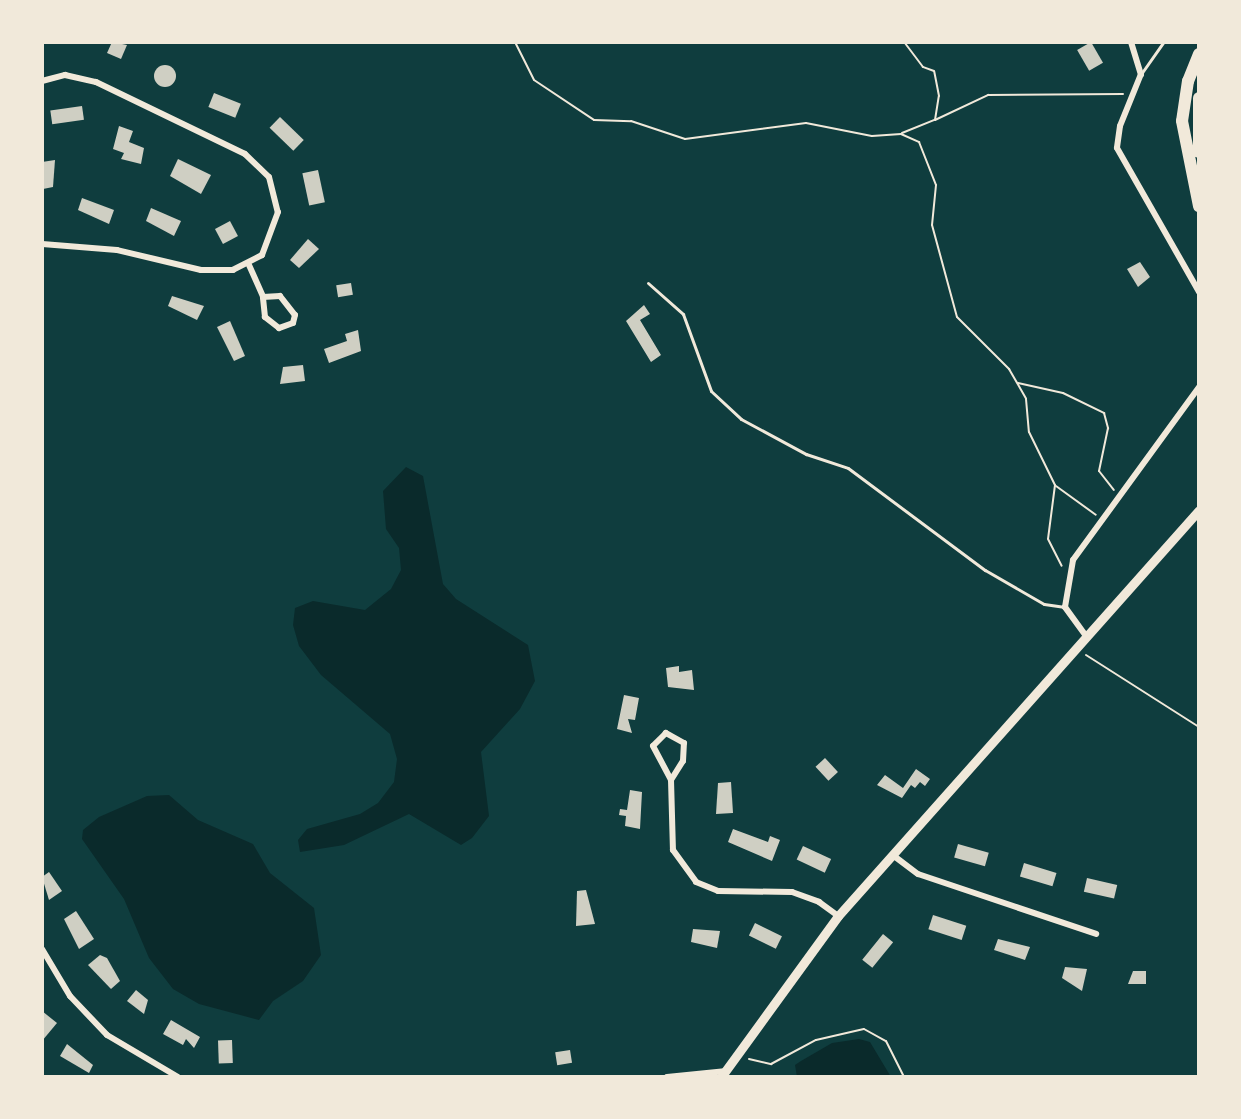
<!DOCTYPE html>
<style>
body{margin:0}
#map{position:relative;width:1241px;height:1119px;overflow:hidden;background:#0f3d3e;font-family:Overpass,sans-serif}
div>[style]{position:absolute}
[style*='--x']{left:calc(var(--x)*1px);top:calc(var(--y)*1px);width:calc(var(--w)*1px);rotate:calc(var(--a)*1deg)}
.water>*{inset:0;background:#0a2a2b}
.building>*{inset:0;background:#cfcfc3;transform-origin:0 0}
.round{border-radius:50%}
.path>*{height:2px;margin:-1px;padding:0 1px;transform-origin:1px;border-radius:1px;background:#f1e9da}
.service>*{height:3px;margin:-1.5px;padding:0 1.5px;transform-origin:1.5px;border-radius:1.5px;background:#f1e9da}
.minor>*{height:6px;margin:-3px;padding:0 3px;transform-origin:3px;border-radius:3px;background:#f1e9da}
.secondary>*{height:9px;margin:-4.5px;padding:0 4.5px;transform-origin:4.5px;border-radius:4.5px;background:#f1e9da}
.motorway>*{height:12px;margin:-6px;padding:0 6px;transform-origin:6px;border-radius:6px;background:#f1e9da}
span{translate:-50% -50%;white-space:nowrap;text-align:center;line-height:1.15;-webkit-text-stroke:6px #f1e9da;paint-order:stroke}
.frame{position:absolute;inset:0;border:44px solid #f1e9da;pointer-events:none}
</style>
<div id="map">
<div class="water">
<div style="clip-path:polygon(406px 467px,423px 476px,443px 584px,456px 599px,528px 645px,535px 681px,520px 709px,481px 752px,489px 816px,472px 838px,461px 845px,409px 814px,344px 845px,300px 852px,298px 840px,307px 829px,360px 814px,378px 803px,394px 782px,397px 759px,390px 734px,321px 675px,299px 646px,293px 625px,295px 608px,313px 601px,365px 610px,391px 589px,401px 570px,399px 548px,386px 529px,383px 491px)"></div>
<div style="clip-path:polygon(169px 795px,198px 820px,253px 844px,270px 873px,314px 908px,321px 955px,303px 981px,273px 1001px,259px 1020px,199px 1004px,173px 989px,149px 958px,124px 899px,82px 839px,83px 830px,99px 817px,147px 796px)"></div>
<div style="clip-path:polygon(859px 1039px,870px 1042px,891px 1077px,797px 1077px,795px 1065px,801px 1061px,832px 1043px)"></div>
</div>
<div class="building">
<div style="clip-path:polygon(112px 42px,127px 45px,121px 59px,107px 53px)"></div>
<div style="left:1091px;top:42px;width:24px;height:16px;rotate:60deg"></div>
<div class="round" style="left:154px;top:65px;width:22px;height:22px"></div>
<div style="left:214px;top:93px;width:29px;height:15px;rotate:22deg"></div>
<div style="left:82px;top:106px;width:14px;height:32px;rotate:82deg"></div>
<div style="left:280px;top:117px;width:33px;height:15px;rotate:44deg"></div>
<div style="clip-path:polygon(119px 126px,133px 131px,129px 142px,144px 148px,141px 164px,121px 159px,124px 153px,113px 149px)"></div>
<div style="clip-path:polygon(178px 159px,211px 175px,201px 194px,170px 176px)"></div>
<div style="clip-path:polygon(55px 160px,53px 187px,43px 189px,42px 162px)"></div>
<div style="left:318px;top:170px;width:33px;height:16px;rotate:78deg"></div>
<div style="clip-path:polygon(82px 198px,114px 210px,109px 224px,78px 210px)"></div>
<div style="clip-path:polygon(151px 208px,181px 221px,174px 236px,146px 221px)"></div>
<div style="left:230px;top:221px;width:17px;height:17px;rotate:62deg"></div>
<div style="clip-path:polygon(308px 239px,319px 249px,299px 268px,290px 260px)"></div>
<div style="clip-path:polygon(1140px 262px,1150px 277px,1138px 287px,1127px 269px)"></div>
<div style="left:351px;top:283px;width:12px;height:15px;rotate:81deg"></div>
<div style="clip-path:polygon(172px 296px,204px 306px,197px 320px,168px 306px)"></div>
<div style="clip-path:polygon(644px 305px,650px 314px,640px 320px,661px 355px,651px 362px,626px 321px)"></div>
<div style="clip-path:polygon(230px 321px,245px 356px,234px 361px,217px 327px)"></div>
<div style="clip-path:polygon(358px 330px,361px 351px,329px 363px,324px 349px,347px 341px,345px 334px)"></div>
<div style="clip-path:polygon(303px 365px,305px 381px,280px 384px,283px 367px)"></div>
<div style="clip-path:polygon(679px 666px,679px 672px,692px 670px,694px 690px,668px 687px,666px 668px)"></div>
<div style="clip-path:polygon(624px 695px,639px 698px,635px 720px,628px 719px,632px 733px,617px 729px)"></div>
<div style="left:825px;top:758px;width:19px;height:13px;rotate:47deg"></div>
<div style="clip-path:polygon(916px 769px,930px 779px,925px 786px,920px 782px,915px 788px,911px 785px,902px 798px,877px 785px,885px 775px,903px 788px)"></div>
<div style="clip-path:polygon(731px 782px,733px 813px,716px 814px,718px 783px)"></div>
<div style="clip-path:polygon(630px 790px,642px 792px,640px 829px,625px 826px,626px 816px,619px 815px,620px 809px,627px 810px)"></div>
<div style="clip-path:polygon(733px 829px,768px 842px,770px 836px,780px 840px,772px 861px,728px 842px)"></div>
<div style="left:958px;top:844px;width:32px;height:14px;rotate:16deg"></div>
<div style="left:803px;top:846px;width:31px;height:15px;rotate:25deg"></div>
<div style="left:1024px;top:863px;width:34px;height:14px;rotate:17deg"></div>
<div style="clip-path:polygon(49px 872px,62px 891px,49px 900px,42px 877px)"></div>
<div style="left:1087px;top:878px;width:31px;height:14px;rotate:13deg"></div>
<div style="clip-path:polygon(586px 890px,595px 924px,576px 926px,577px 891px)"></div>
<div style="clip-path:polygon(76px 911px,94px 939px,79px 949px,64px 919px)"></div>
<div style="left:933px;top:915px;width:35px;height:15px;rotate:18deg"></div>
<div style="left:755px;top:923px;width:30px;height:14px;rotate:26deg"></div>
<div style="clip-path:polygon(693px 929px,720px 931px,717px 948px,691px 942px)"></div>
<div style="left:883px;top:934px;width:13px;height:33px;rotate:39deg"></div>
<div style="clip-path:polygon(998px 939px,1030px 947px,1025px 960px,994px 950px)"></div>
<div style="clip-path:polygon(100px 955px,107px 958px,120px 981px,111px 989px,88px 965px)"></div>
<div style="clip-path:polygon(1065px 967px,1087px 969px,1082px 991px,1062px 978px)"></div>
<div style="clip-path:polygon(1133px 971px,1146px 971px,1146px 984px,1128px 984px)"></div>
<div style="clip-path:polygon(136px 990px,148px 1000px,144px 1014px,127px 1001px)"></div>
<div style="clip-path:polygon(42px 1011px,57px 1023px,42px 1041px)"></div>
<div style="clip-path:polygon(171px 1020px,200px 1037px,194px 1048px,186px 1039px,183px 1045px,163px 1034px)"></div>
<div style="left:232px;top:1040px;width:23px;height:14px;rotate:88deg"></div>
<div style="clip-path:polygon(67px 1044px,93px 1065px,89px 1073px,60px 1056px)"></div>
<div style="left:570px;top:1050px;width:13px;height:15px;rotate:81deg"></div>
</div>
<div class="path">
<div style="--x:515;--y:42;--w:42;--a:63.4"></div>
<div style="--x:534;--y:80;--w:72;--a:33.7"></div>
<div style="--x:594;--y:120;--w:37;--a:2"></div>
<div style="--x:631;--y:121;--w:57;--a:18.4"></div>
<div style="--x:685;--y:139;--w:122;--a:-7.5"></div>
<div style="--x:806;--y:123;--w:67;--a:11.1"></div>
<div style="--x:872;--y:136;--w:29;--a:-4"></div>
<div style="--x:901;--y:134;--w:20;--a:24"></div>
<div style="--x:919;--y:142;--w:46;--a:68.4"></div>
<div style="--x:936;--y:185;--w:40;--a:95.7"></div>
<div style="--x:932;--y:225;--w:95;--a:74.8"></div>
<div style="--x:957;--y:317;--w:74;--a:45"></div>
<div style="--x:1009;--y:369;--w:34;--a:60"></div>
<div style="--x:1026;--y:399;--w:33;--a:85"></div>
<div style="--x:1029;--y:432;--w:59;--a:63.9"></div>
<div style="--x:1055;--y:485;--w:54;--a:97.4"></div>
<div style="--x:1048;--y:539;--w:30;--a:63"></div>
<div style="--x:935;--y:120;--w:59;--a:-25.3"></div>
<div style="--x:988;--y:95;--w:135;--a:-0.4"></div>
<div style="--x:902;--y:133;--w:35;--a:-22"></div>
<div style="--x:935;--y:120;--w:24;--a:-81"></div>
<div style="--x:939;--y:96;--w:25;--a:-101"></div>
<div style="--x:934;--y:71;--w:12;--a:-160"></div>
<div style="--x:923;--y:67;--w:31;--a:-127"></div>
<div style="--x:1018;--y:383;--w:46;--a:12.5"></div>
<div style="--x:1063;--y:393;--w:46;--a:26"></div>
<div style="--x:1104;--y:413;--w:16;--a:75"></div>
<div style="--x:1108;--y:428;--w:44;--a:101.8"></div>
<div style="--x:1099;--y:471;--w:24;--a:52"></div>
<div style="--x:1056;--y:486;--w:49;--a:35.9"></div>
<div style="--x:1086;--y:655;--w:134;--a:32.5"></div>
<div style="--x:749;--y:1059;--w:23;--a:13"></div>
<div style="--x:771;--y:1064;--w:51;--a:-28.1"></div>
<div style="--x:816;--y:1040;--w:49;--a:-12.9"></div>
<div style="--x:864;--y:1029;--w:25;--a:29"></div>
<div style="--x:886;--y:1041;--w:40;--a:63.4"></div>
</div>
<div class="service">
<div style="--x:1141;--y:74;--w:39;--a:-55"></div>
<div style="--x:648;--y:283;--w:47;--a:41.5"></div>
<div style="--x:683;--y:314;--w:82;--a:70"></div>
<div style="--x:711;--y:391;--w:41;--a:43"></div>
<div style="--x:741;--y:419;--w:74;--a:28.3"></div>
<div style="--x:806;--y:454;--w:44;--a:18.4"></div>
<div style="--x:848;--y:468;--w:171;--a:36.7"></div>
<div style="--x:985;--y:570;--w:68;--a:30"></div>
<div style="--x:1044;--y:604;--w:21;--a:8"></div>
</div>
<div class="minor">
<div style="--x:1131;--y:42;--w:34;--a:73"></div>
<div style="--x:1141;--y:74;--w:56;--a:112"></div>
<div style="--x:1120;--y:126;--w:22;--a:98"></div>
<div style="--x:1117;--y:148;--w:166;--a:60.3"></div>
<div style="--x:42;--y:81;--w:24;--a:-15"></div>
<div style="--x:65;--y:75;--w:32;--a:13"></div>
<div style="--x:96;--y:82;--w:165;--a:25.8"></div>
<div style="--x:245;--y:154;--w:33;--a:44"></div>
<div style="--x:269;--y:177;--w:36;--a:76"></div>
<div style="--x:278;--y:212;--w:46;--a:110.4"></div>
<div style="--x:262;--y:255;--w:33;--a:153"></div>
<div style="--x:233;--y:270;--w:32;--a:180"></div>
<div style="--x:201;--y:270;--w:86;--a:-166.6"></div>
<div style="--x:117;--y:250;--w:75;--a:-175.4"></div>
<div style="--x:249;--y:265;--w:35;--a:66"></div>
<div style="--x:280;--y:296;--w:24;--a:52"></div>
<div style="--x:295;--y:315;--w:8;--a:104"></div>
<div style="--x:293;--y:323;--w:15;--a:160"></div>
<div style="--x:279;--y:328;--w:18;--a:-142"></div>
<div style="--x:265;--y:317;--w:20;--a:-96"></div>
<div style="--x:263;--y:297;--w:17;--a:-3"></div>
<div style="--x:1086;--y:636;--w:36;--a:-126"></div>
<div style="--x:1065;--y:607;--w:48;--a:-80.3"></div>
<div style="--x:1073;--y:560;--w:214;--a:-53.9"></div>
<div style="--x:671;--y:780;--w:22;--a:-58"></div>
<div style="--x:683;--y:761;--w:18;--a:-87"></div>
<div style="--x:684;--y:743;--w:21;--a:-151"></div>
<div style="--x:666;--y:733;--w:18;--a:135"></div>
<div style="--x:653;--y:746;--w:38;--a:62"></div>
<div style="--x:671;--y:780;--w:70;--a:88.4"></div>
<div style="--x:673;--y:850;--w:39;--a:54"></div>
<div style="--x:696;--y:882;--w:24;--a:22"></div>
<div style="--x:718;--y:891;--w:74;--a:0.8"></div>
<div style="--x:792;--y:892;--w:29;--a:20"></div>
<div style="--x:819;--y:902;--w:24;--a:36"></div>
<div style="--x:894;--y:856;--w:30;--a:37"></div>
<div style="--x:918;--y:874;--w:188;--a:18.6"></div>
<div style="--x:42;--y:949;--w:55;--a:59.2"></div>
<div style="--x:70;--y:996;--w:54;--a:46.5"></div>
<div style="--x:107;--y:1035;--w:82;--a:30.6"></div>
<div style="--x:667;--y:1077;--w:60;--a:-5.7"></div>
</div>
<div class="secondary">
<div style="--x:721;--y:1077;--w:199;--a:-54"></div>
<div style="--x:838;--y:916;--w:543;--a:-48.36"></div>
</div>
<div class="motorway">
<div style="--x:1199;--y:54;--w:29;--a:112"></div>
<div style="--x:1188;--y:81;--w:40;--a:98.5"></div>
<div style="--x:1182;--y:121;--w:87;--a:78.7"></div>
<div style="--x:1199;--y:98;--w:54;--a:90"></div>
</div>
<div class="frame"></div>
</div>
